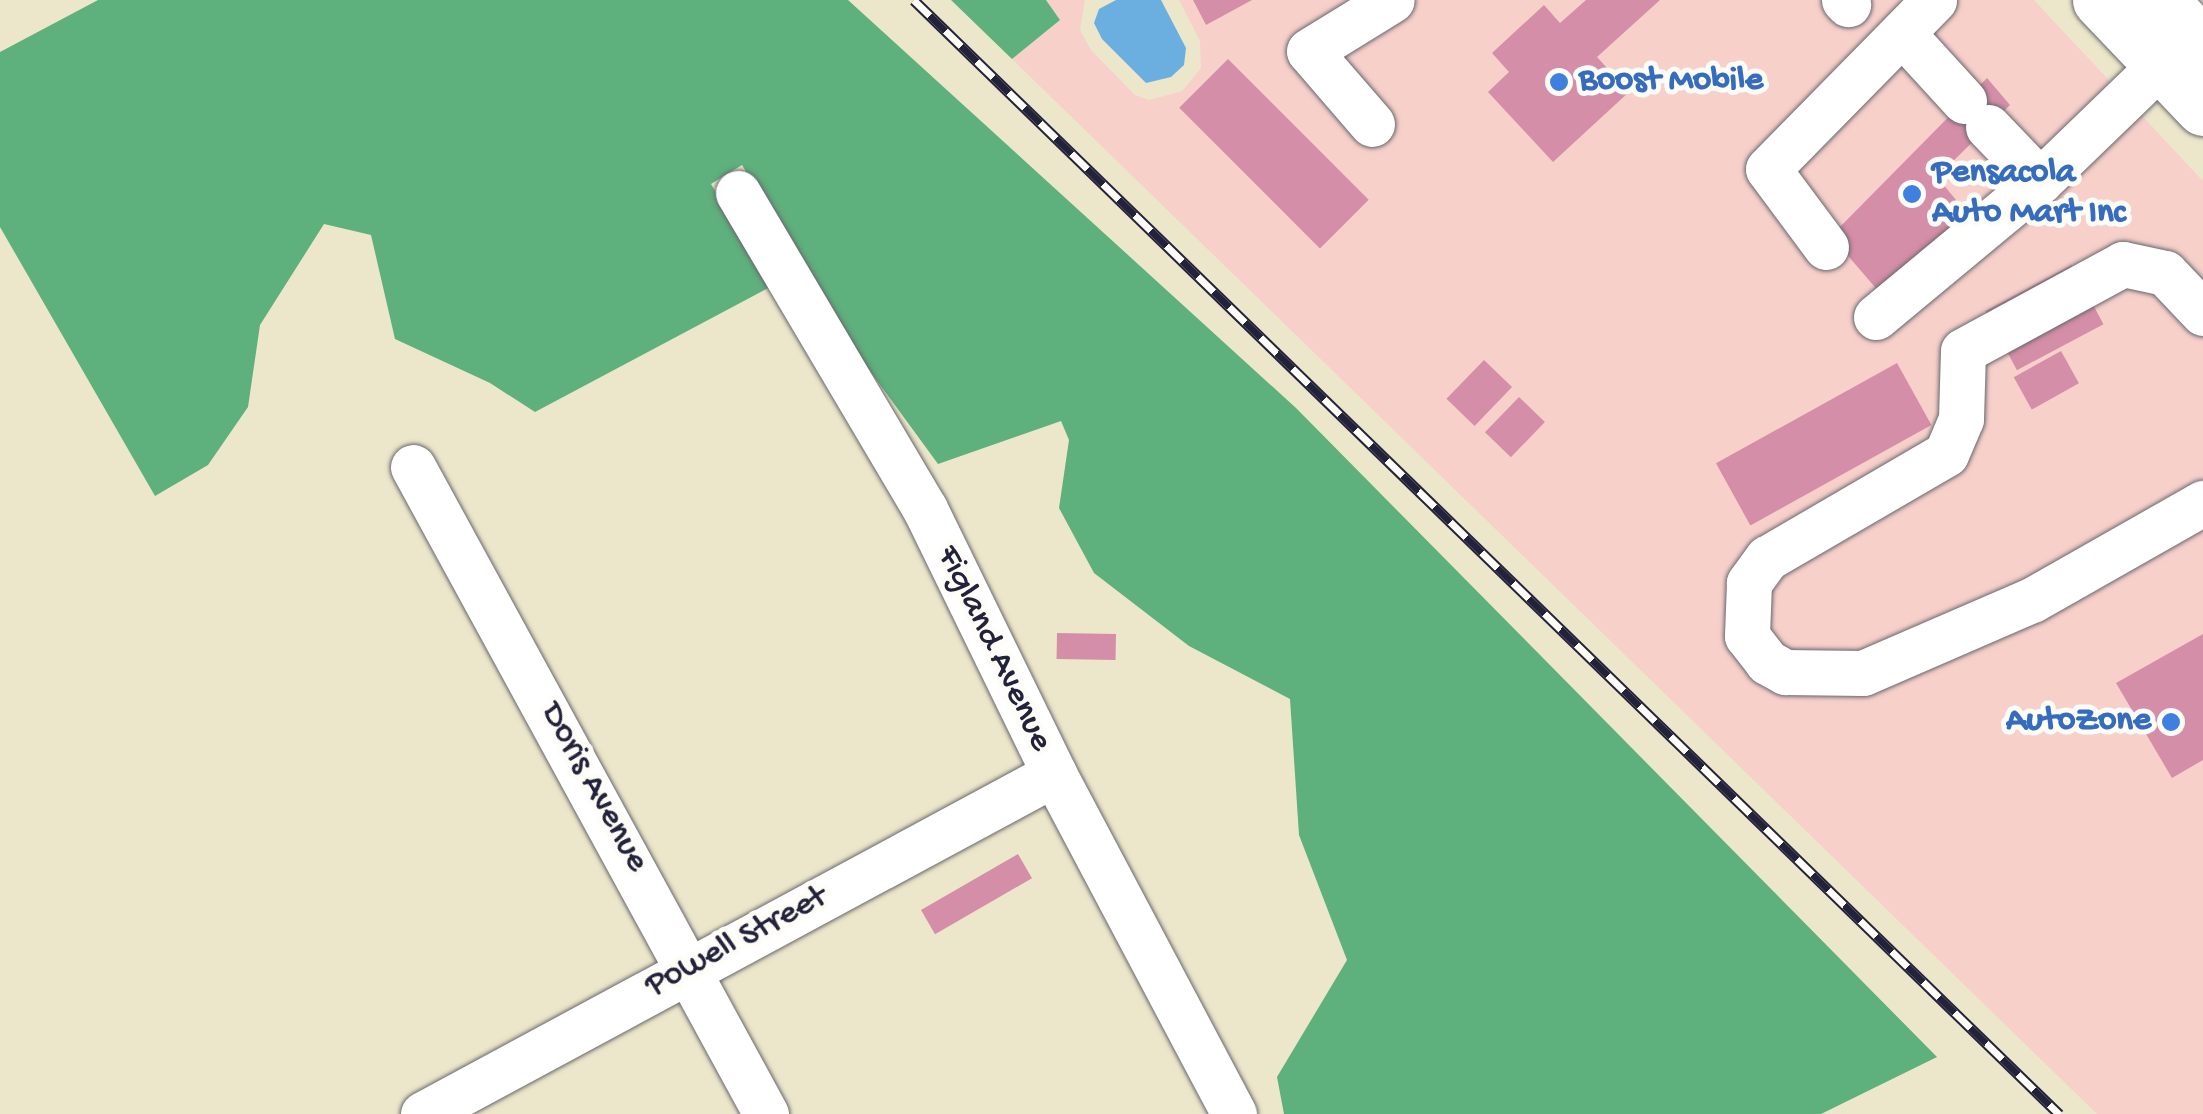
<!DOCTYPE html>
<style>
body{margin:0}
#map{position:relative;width:2203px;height:1114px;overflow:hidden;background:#ece7ca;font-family:"Gochi Hand",sans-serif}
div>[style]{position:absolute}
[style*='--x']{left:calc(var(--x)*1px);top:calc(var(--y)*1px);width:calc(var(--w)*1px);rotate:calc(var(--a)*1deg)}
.built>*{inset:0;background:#f7d0ca}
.forest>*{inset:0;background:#5eb07c}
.water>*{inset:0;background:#6aafe0}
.building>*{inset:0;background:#d58ea7;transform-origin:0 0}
.roads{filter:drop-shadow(0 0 2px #69676d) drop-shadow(0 0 2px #69676d)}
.minor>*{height:45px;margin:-22.5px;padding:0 22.5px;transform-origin:22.5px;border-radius:22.5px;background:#fff}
.highway>*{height:55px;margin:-27.5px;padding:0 27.5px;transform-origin:27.5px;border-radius:27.5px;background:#fff}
.rail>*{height:11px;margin-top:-5.5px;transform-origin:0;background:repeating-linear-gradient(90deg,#fdfcf7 0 22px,#22223b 0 44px);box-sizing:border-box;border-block:2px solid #22223b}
.dots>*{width:28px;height:28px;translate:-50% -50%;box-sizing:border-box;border:5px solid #fdfcf7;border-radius:50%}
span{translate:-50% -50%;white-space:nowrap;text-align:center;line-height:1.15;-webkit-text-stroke:10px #fdfcf7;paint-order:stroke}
.shop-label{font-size:35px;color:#366cbe;font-weight:700}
.left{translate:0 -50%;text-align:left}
.right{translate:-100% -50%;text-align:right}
.street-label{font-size:35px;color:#22223b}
</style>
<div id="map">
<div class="built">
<div style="clip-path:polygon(1046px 0,1085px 0,1080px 30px,1091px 50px,1135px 95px,1149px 100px,1182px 91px,1201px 68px,1200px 41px,1179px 0,2034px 0,2203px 181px,2203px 1114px,2097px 1114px,1012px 59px,1060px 20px)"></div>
</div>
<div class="forest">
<div style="clip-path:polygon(98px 0,848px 0,1296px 408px,1937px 1057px,1821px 1114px,1284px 1114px,1277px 1077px,1347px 960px,1299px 835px,1290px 699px,1189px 646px,1094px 573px,1059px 508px,1069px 440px,1061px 421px,938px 464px,840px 330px,742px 165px,711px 184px,772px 286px,535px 412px,490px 383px,395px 339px,371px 235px,324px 224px,260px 325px,248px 407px,208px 465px,155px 496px,0 227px,0 52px)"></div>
<div style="clip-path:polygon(951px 0,1046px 0,1060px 20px,1012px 59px)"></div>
</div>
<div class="water">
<div style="clip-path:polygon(1116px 0,1161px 0,1186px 48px,1184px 65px,1171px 77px,1146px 83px,1102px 39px,1094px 23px,1099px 9px)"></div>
</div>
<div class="building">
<div style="clip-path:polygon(1193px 0,1252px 0,1206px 25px)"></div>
<div style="clip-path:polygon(1586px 0,1660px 0,1597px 57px,1629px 92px,1553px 162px,1488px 92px,1509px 72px,1492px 53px,1544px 5px,1560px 23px)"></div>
<div style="left:1228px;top:59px;width:199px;height:69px;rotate:45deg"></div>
<div style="clip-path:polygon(1987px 78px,2010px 105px,1937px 177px,1966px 212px,1880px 293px,1831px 236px)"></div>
<div style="left:2072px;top:265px;width:67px;height:98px;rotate:62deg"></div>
<div style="left:2061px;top:351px;width:37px;height:54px;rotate:61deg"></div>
<div style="left:1484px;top:360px;width:39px;height:54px;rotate:44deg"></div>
<div style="left:1897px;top:363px;width:71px;height:207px;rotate:61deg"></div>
<div style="left:1519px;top:397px;width:36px;height:49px;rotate:44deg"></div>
<div style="left:1057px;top:633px;width:59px;height:26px;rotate:1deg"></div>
<div style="clip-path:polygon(2203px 634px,2203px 760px,2172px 778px,2116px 683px)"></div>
<div style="left:1018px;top:854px;width:28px;height:112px;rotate:60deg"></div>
</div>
<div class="roads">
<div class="minor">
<div style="--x:1844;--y:0;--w:6;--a:45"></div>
<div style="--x:1902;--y:33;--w:92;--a:47.6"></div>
<div style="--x:1372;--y:124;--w:96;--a:-130.8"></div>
<div style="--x:1309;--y:51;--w:97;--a:-31.6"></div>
<div style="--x:2040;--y:181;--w:168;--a:-44"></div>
<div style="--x:738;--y:193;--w:367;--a:59.4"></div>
<div style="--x:925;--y:509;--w:295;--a:64"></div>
<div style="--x:1054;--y:774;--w:385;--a:62.1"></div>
<div style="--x:1826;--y:247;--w:97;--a:-126.6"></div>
<div style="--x:1768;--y:169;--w:237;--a:-45.5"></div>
<div style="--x:2203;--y:313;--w:55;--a:-133.5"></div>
<div style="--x:2165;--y:273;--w:43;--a:-167.9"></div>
<div style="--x:2123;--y:264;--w:182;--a:151.5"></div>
<div style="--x:1963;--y:351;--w:68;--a:91.7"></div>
<div style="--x:1961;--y:419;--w:38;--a:113"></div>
<div style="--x:1946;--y:454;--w:207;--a:149.8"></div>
<div style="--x:1767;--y:558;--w:31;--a:126"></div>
<div style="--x:1749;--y:583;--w:53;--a:92.2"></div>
<div style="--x:1747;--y:636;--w:33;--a:52"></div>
<div style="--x:1767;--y:662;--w:21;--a:29"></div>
<div style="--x:1785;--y:672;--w:78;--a:0.7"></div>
<div style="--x:1863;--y:673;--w:184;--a:-23.4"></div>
<div style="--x:2032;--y:600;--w:197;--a:-29.6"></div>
<div style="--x:1876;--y:317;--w:213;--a:-39.7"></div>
<div style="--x:2040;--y:181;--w:75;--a:-133.9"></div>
<div style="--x:413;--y:467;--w:737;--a:61.38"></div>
<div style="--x:423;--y:1114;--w:717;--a:-28.32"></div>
</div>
<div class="highway">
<div style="--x:2100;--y:0;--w:149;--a:46.4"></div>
<div style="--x:2160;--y:0;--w:63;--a:46.9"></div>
</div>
</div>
<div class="rail">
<div style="--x:914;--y:0;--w:1598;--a:44.21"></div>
</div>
<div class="dots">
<div style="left:1559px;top:82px;background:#3f7fe0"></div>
<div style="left:1912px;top:194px;background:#3f7fe0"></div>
<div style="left:2171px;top:722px;background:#3f7fe0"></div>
</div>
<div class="shop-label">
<span class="left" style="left:1579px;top:82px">Boost Mobile</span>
<span class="left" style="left:1932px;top:194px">Pensacola<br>Auto Mart Inc</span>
<span class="right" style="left:2151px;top:722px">AutoZone</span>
</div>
<div class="street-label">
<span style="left:993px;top:649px;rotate:64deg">Figland Avenue</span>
<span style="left:593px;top:788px;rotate:61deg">Doris Avenue</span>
<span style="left:737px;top:943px;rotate:-28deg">Powell Street</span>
</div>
</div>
